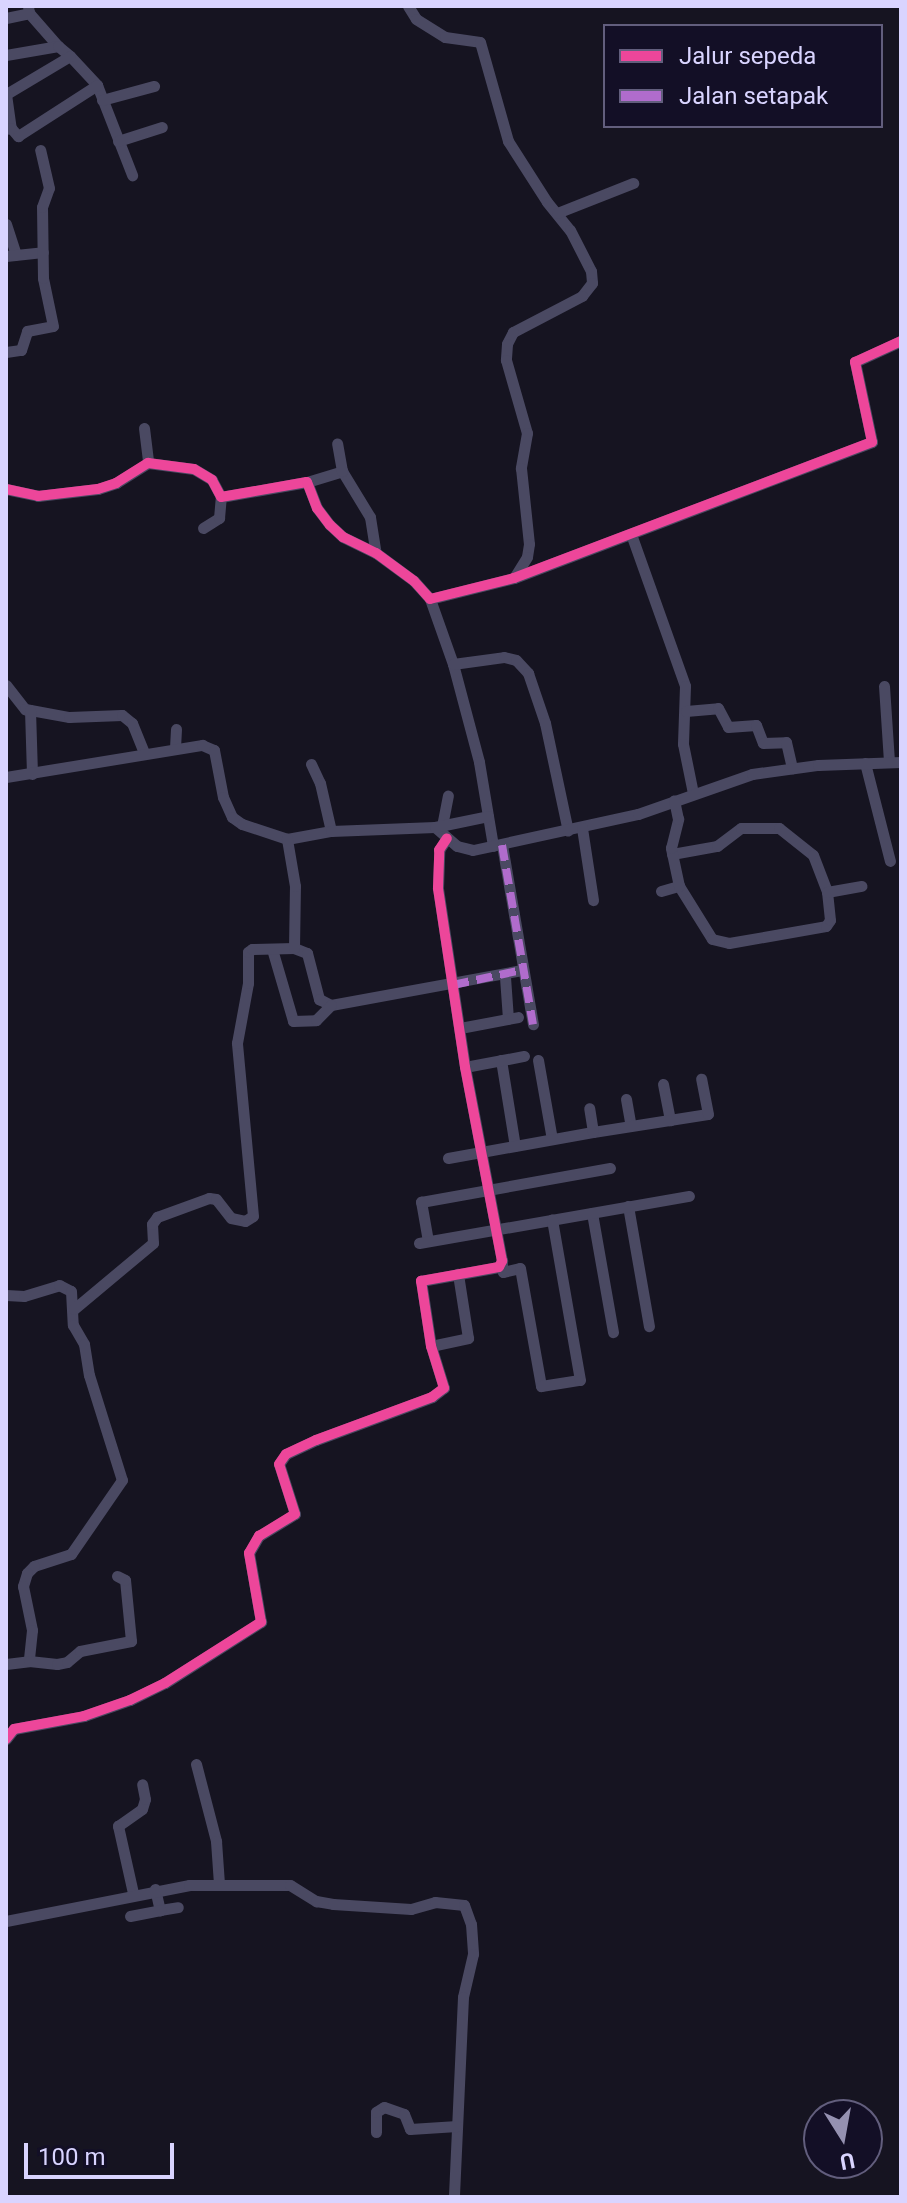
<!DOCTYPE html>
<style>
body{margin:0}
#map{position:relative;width:907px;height:2203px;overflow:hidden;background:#161421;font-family:Roboto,sans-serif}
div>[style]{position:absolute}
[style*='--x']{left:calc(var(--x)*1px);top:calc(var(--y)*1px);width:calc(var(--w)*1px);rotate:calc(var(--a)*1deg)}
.minor>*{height:11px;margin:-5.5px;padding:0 5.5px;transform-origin:5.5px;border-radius:5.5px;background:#4a4962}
.quiet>*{height:8px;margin-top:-4px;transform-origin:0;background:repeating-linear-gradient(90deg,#b06ccc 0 16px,transparent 0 24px)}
.cycleway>*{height:10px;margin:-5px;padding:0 5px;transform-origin:5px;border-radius:5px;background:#ed469a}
span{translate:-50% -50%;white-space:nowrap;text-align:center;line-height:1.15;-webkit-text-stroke:6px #130f26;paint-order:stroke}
.frame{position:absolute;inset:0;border:8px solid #d9d4ff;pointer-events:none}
.legend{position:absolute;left:603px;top:24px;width:280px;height:104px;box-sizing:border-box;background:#130f26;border:2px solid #625e7d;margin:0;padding:10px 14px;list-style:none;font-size:24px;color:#d9d4ff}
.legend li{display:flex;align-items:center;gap:16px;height:40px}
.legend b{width:40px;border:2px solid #625e7d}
.north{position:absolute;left:803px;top:2099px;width:80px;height:80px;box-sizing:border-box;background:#130f26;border:2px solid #625e7d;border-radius:50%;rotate:169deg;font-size:22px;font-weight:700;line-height:32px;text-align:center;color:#d9d4ff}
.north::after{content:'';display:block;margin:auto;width:28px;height:36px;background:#9591b1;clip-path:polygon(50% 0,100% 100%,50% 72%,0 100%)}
.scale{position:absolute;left:24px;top:2143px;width:150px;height:36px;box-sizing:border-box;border:4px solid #d9d4ff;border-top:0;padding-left:10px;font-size:24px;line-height:28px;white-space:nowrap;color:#d9d4ff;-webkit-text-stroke:6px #130f26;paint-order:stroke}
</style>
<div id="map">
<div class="minor">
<div style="--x:28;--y:6;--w:7;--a:82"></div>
<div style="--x:29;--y:13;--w:44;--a:48.7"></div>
<div style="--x:408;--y:6;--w:15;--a:58"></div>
<div style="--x:416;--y:19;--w:34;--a:32"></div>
<div style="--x:445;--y:37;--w:35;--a:8"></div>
<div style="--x:480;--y:42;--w:103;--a:74.2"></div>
<div style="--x:508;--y:141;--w:72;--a:57.4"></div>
<div style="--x:547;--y:202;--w:36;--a:51"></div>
<div style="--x:570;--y:230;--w:46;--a:62.9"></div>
<div style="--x:591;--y:271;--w:12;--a:85"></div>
<div style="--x:592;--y:283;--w:16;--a:128"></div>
<div style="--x:582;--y:296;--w:78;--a:152.4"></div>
<div style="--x:513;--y:332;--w:13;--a:117"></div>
<div style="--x:507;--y:344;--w:16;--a:94"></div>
<div style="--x:506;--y:360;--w:76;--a:74"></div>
<div style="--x:527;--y:433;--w:36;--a:100"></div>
<div style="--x:521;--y:468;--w:76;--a:84"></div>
<div style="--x:529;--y:544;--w:13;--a:99"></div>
<div style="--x:527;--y:557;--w:22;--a:122"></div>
<div style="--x:6;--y:18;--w:24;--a:-12"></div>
<div style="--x:6;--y:55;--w:53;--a:-9.8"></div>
<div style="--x:58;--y:46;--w:16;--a:40"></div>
<div style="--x:70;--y:56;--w:40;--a:47"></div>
<div style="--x:97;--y:85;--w:97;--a:68.7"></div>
<div style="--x:8;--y:93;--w:72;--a:-30.8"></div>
<div style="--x:6;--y:94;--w:34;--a:82"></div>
<div style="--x:11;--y:128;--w:5;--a:169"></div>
<div style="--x:102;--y:100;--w:54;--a:-15.1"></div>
<div style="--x:11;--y:128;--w:11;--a:49"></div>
<div style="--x:18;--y:136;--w:94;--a:-32.8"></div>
<div style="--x:118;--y:141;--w:46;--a:-17.7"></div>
<div style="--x:557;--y:213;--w:82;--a:-21.5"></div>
<div style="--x:6;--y:224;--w:32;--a:72"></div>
<div style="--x:6;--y:256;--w:37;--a:-6"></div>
<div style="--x:6;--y:352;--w:15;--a:-8"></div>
<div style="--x:21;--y:350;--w:20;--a:-72"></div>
<div style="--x:27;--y:331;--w:26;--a:-11"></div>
<div style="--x:53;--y:326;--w:49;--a:-101.8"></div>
<div style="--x:43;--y:278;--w:71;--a:-90.8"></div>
<div style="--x:42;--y:207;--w:20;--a:-70"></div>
<div style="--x:49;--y:188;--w:39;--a:-103"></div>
<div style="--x:144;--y:428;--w:35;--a:83"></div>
<div style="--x:342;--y:471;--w:54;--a:58.7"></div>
<div style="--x:370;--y:517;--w:36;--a:81"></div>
<div style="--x:307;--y:482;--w:37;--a:-17"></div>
<div style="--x:342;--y:471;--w:28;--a:-100"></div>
<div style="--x:6;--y:489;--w:33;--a:12"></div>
<div style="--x:38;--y:496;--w:60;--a:-6.7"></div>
<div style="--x:98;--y:489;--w:19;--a:-18"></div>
<div style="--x:116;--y:483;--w:38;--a:-32"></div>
<div style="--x:148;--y:463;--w:46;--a:7.4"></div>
<div style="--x:194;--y:469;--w:21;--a:31"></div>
<div style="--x:212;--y:480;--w:19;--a:62"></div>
<div style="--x:221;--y:497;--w:87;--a:-9.9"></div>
<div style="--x:307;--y:482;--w:28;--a:69"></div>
<div style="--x:317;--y:508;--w:21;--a:53"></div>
<div style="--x:330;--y:525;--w:18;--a:43"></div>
<div style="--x:343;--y:537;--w:37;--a:26"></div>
<div style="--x:376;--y:553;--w:47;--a:36.4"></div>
<div style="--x:414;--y:581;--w:24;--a:48"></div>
<div style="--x:430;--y:599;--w:87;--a:-14"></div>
<div style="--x:514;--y:578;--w:383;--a:-20.8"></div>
<div style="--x:872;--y:442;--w:82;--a:-102"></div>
<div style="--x:855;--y:362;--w:51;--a:-24.5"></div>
<div style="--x:203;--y:528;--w:19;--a:-32"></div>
<div style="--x:219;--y:518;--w:21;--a:-85"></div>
<div style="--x:631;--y:534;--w:161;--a:70.4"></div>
<div style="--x:685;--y:686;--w:58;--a:92"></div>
<div style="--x:683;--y:744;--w:50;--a:78.5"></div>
<div style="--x:430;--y:599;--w:69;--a:70.5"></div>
<div style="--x:453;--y:664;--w:101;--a:75.1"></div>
<div style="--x:479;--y:762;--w:85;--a:80.5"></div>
<div style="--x:453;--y:664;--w:51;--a:-7.8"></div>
<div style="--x:504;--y:657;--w:12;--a:14"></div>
<div style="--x:516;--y:660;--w:18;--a:47"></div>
<div style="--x:528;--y:673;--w:53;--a:71.2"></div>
<div style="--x:545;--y:723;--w:110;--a:78"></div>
<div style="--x:6;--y:685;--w:31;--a:52"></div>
<div style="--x:25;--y:709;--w:45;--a:10.3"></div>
<div style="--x:69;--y:717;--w:53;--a:-2.2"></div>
<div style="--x:122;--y:715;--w:13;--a:39"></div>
<div style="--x:132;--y:723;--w:32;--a:68"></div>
<div style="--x:884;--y:686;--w:76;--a:86.2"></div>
<div style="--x:30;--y:710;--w:64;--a:88.2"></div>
<div style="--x:686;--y:711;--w:32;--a:-5"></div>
<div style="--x:718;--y:708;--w:21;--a:62"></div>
<div style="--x:728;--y:727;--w:28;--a:-4"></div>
<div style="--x:756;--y:725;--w:19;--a:69"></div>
<div style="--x:763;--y:743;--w:23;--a:-2"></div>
<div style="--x:786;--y:742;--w:27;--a:77"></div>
<div style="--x:175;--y:748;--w:19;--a:-87"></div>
<div style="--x:865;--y:763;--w:101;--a:75.7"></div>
<div style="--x:311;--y:764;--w:21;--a:65"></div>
<div style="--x:320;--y:783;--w:49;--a:77.1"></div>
<div style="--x:6;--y:777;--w:199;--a:-9.3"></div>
<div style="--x:202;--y:745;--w:13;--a:23"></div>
<div style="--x:214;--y:750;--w:48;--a:79.2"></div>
<div style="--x:223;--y:797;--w:22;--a:66"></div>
<div style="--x:232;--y:817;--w:12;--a:35"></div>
<div style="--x:242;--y:824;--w:47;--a:18.4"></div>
<div style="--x:287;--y:839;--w:45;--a:-10.3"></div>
<div style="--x:331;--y:831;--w:104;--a:-2.2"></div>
<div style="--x:435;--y:827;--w:29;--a:41"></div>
<div style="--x:457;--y:846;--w:16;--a:14"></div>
<div style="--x:473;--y:850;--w:169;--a:-12.3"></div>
<div style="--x:638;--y:814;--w:121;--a:-19.3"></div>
<div style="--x:752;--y:774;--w:67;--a:-7.8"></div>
<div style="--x:818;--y:765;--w:83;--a:-2.1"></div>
<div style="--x:442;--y:826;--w:31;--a:-79"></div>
<div style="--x:435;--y:827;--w:54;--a:-11.7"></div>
<div style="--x:582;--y:828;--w:73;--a:81.3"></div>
<div style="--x:502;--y:845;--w:182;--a:80.2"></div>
<div style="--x:672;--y:854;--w:46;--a:-10.1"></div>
<div style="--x:717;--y:846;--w:30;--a:-37"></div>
<div style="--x:741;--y:828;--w:38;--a:0"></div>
<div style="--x:779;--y:828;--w:43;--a:38.5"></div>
<div style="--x:813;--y:855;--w:40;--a:69"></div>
<div style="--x:679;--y:886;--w:62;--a:58.1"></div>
<div style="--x:712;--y:939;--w:17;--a:13"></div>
<div style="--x:729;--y:943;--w:98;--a:-9.9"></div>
<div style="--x:826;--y:926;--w:7;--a:-56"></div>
<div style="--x:830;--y:920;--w:28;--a:-96"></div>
<div style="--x:827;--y:892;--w:35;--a:-10"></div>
<div style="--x:661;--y:891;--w:19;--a:-16"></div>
<div style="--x:679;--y:886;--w:39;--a:-102"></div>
<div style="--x:671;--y:848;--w:30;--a:-76"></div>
<div style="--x:678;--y:819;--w:19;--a:-102"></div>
<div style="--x:294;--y:948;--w:14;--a:21"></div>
<div style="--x:307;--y:953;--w:48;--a:75.4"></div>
<div style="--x:319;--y:999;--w:13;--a:27"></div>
<div style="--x:331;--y:1005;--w:194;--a:-10.4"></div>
<div style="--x:272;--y:949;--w:75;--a:73.7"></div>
<div style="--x:293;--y:1021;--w:23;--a:-2"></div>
<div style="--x:316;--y:1020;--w:21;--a:-45"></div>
<div style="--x:505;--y:977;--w:42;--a:85.9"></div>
<div style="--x:460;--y:1028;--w:59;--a:-10.7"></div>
<div style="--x:501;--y:1060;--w:87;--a:80.8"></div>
<div style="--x:538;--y:1060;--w:80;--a:80"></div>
<div style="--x:465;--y:1067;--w:60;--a:-10.6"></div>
<div style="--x:663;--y:1084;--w:37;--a:79"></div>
<div style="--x:626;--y:1099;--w:27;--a:80"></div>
<div style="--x:593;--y:1132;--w:116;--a:-8.9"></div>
<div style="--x:708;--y:1114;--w:36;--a:-101"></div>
<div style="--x:448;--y:1158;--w:147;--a:-10.2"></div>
<div style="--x:593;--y:1132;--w:24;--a:-99"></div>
<div style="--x:628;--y:1206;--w:122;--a:80.1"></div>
<div style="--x:592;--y:1213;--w:121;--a:80"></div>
<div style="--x:428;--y:1241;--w:40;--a:-100"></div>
<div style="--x:421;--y:1202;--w:192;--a:-10.2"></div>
<div style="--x:419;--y:1243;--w:274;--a:-9.9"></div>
<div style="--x:502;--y:1265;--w:7;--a:82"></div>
<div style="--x:503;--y:1272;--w:17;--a:-13"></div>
<div style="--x:520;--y:1268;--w:120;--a:79.9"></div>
<div style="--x:541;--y:1386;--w:39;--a:-9"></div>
<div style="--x:580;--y:1380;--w:163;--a:-99.9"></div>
<div style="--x:6;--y:1295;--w:18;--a:3"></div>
<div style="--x:24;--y:1296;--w:37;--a:-17"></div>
<div style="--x:59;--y:1285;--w:13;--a:27"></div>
<div style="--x:71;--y:1291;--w:34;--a:87"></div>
<div style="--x:73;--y:1325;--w:22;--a:60"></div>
<div style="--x:84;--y:1344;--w:31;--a:81"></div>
<div style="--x:89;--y:1375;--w:110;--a:72.6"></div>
<div style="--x:122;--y:1480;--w:90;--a:124.6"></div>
<div style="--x:71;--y:1554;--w:39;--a:162"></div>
<div style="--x:34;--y:1566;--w:10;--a:135"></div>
<div style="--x:27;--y:1573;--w:14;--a:107"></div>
<div style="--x:23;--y:1586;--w:45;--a:78.4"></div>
<div style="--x:32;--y:1630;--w:31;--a:96"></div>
<div style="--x:74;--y:1309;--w:103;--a:-39.9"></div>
<div style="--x:153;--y:1243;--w:19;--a:-93"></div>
<div style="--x:152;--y:1224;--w:9;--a:-54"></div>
<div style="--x:157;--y:1217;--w:55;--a:-20.1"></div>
<div style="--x:209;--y:1198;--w:7;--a:8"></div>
<div style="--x:216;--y:1199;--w:24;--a:52"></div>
<div style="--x:231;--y:1218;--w:14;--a:12"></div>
<div style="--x:245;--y:1221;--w:9;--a:-32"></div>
<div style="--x:253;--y:1216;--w:174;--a:-95.3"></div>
<div style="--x:237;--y:1043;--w:61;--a:-79.6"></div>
<div style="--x:248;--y:983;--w:31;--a:-90"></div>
<div style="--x:248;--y:952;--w:5;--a:-37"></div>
<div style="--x:252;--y:949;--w:42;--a:-1.4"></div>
<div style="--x:294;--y:948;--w:62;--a:-89.1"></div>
<div style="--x:295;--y:886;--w:48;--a:-99.7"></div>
<div style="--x:431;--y:1346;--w:38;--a:-12"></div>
<div style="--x:468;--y:1338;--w:65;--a:-98.9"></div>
<div style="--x:6;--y:1664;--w:23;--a:-7"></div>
<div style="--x:29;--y:1661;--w:28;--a:6"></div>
<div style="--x:57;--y:1664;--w:10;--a:-11"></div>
<div style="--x:67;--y:1662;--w:17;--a:-40"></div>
<div style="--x:80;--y:1651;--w:52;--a:-11.1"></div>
<div style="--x:131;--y:1641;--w:61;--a:-95.6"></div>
<div style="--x:125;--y:1580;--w:9;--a:-153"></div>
<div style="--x:6;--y:1739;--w:13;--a:-51"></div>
<div style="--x:14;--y:1729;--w:71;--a:-10.5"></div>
<div style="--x:84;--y:1716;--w:49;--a:-19.2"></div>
<div style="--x:130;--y:1700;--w:39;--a:-26"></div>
<div style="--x:165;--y:1683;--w:114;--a:-32.4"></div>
<div style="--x:261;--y:1622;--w:70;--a:-99.9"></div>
<div style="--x:249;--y:1553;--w:20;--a:-60"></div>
<div style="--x:259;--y:1536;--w:42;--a:-31.4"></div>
<div style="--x:295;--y:1514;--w:52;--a:-107.7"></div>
<div style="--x:279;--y:1464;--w:12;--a:-55"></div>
<div style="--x:286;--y:1454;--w:33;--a:-25"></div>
<div style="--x:316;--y:1440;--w:124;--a:-20.3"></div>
<div style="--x:432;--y:1397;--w:15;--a:-37"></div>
<div style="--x:444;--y:1388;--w:44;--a:-107.2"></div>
<div style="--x:431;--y:1346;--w:66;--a:-98.7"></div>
<div style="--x:421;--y:1281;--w:79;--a:-10.2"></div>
<div style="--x:499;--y:1267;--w:7;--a:-63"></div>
<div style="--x:502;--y:1261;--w:197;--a:-100.8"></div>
<div style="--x:465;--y:1067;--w:181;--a:-98.6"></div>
<div style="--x:438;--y:888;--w:38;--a:-88"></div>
<div style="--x:439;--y:850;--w:14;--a:-56"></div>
<div style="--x:196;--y:1764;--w:80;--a:75.4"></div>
<div style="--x:216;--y:1841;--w:43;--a:86"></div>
<div style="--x:155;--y:1889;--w:22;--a:77"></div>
<div style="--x:160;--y:1910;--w:18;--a:-9"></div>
<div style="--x:133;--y:1893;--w:69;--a:-102.6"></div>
<div style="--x:118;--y:1826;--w:29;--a:-35"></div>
<div style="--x:142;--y:1809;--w:10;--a:-73"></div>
<div style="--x:145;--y:1799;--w:15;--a:-101"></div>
<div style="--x:130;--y:1916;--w:31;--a:-11"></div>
<div style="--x:6;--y:1921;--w:187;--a:-11.1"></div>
<div style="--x:189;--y:1885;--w:101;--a:0"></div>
<div style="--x:290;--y:1885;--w:31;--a:32"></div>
<div style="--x:316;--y:1901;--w:17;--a:10"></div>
<div style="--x:333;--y:1904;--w:78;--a:3.7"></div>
<div style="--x:411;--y:1909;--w:25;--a:-16"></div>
<div style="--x:435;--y:1902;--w:29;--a:6"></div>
<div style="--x:464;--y:1905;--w:20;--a:70"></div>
<div style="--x:471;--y:1924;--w:30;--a:86"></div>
<div style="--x:473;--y:1954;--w:44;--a:103.1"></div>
<div style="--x:463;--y:1997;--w:200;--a:92.6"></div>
<div style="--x:376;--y:2132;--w:20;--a:-90"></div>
<div style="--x:376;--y:2112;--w:9;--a:-32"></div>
<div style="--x:384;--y:2107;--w:21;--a:19"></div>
<div style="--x:404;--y:2114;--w:16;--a:68"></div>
<div style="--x:410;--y:2129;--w:47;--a:-3.7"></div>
</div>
<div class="quiet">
<div style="--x:502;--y:845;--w:182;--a:80.2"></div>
<div style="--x:453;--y:985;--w:71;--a:-12.3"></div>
</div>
<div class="cycleway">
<div style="--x:6;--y:489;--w:33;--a:12"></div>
<div style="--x:38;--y:496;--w:60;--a:-6.7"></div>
<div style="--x:98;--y:489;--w:19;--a:-18"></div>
<div style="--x:116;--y:483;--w:38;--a:-32"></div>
<div style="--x:148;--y:463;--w:46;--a:7.4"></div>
<div style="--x:194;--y:469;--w:21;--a:31"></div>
<div style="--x:212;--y:480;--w:19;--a:62"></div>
<div style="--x:221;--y:497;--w:87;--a:-9.9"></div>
<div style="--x:307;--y:482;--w:28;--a:69"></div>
<div style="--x:317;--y:508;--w:21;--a:53"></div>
<div style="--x:330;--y:525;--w:18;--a:43"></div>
<div style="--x:343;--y:537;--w:37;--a:26"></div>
<div style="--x:376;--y:553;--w:47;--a:36.4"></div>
<div style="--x:414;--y:581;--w:24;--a:48"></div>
<div style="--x:430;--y:599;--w:87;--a:-14"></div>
<div style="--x:514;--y:578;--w:383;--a:-20.8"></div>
<div style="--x:872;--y:442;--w:82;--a:-102"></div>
<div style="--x:855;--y:362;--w:51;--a:-24.5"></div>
<div style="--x:6;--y:1739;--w:13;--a:-51"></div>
<div style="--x:14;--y:1729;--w:71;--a:-10.5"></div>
<div style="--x:84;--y:1716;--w:49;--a:-19.2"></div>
<div style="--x:130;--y:1700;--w:39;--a:-26"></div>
<div style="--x:165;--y:1683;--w:114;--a:-32.4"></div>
<div style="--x:261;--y:1622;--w:70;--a:-99.9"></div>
<div style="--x:249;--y:1553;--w:20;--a:-60"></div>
<div style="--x:259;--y:1536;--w:42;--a:-31.4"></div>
<div style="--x:295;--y:1514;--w:52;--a:-107.7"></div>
<div style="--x:279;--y:1464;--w:12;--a:-55"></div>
<div style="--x:286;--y:1454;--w:33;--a:-25"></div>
<div style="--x:316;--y:1440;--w:124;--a:-20.3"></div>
<div style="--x:432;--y:1397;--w:15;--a:-37"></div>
<div style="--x:444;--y:1388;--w:44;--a:-107.2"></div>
<div style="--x:431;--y:1346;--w:66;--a:-98.7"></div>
<div style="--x:421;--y:1281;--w:79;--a:-10.2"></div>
<div style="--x:499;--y:1267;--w:7;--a:-63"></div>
<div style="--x:502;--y:1261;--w:197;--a:-100.8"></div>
<div style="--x:465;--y:1067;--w:181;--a:-98.6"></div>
<div style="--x:438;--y:888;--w:38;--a:-88"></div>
<div style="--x:439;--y:850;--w:14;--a:-56"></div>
</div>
<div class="frame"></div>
<ul class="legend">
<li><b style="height:10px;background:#ed469a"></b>Jalur sepeda</li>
<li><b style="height:10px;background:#b06ccc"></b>Jalan setapak</li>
</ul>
<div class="north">U</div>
<div class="scale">100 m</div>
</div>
